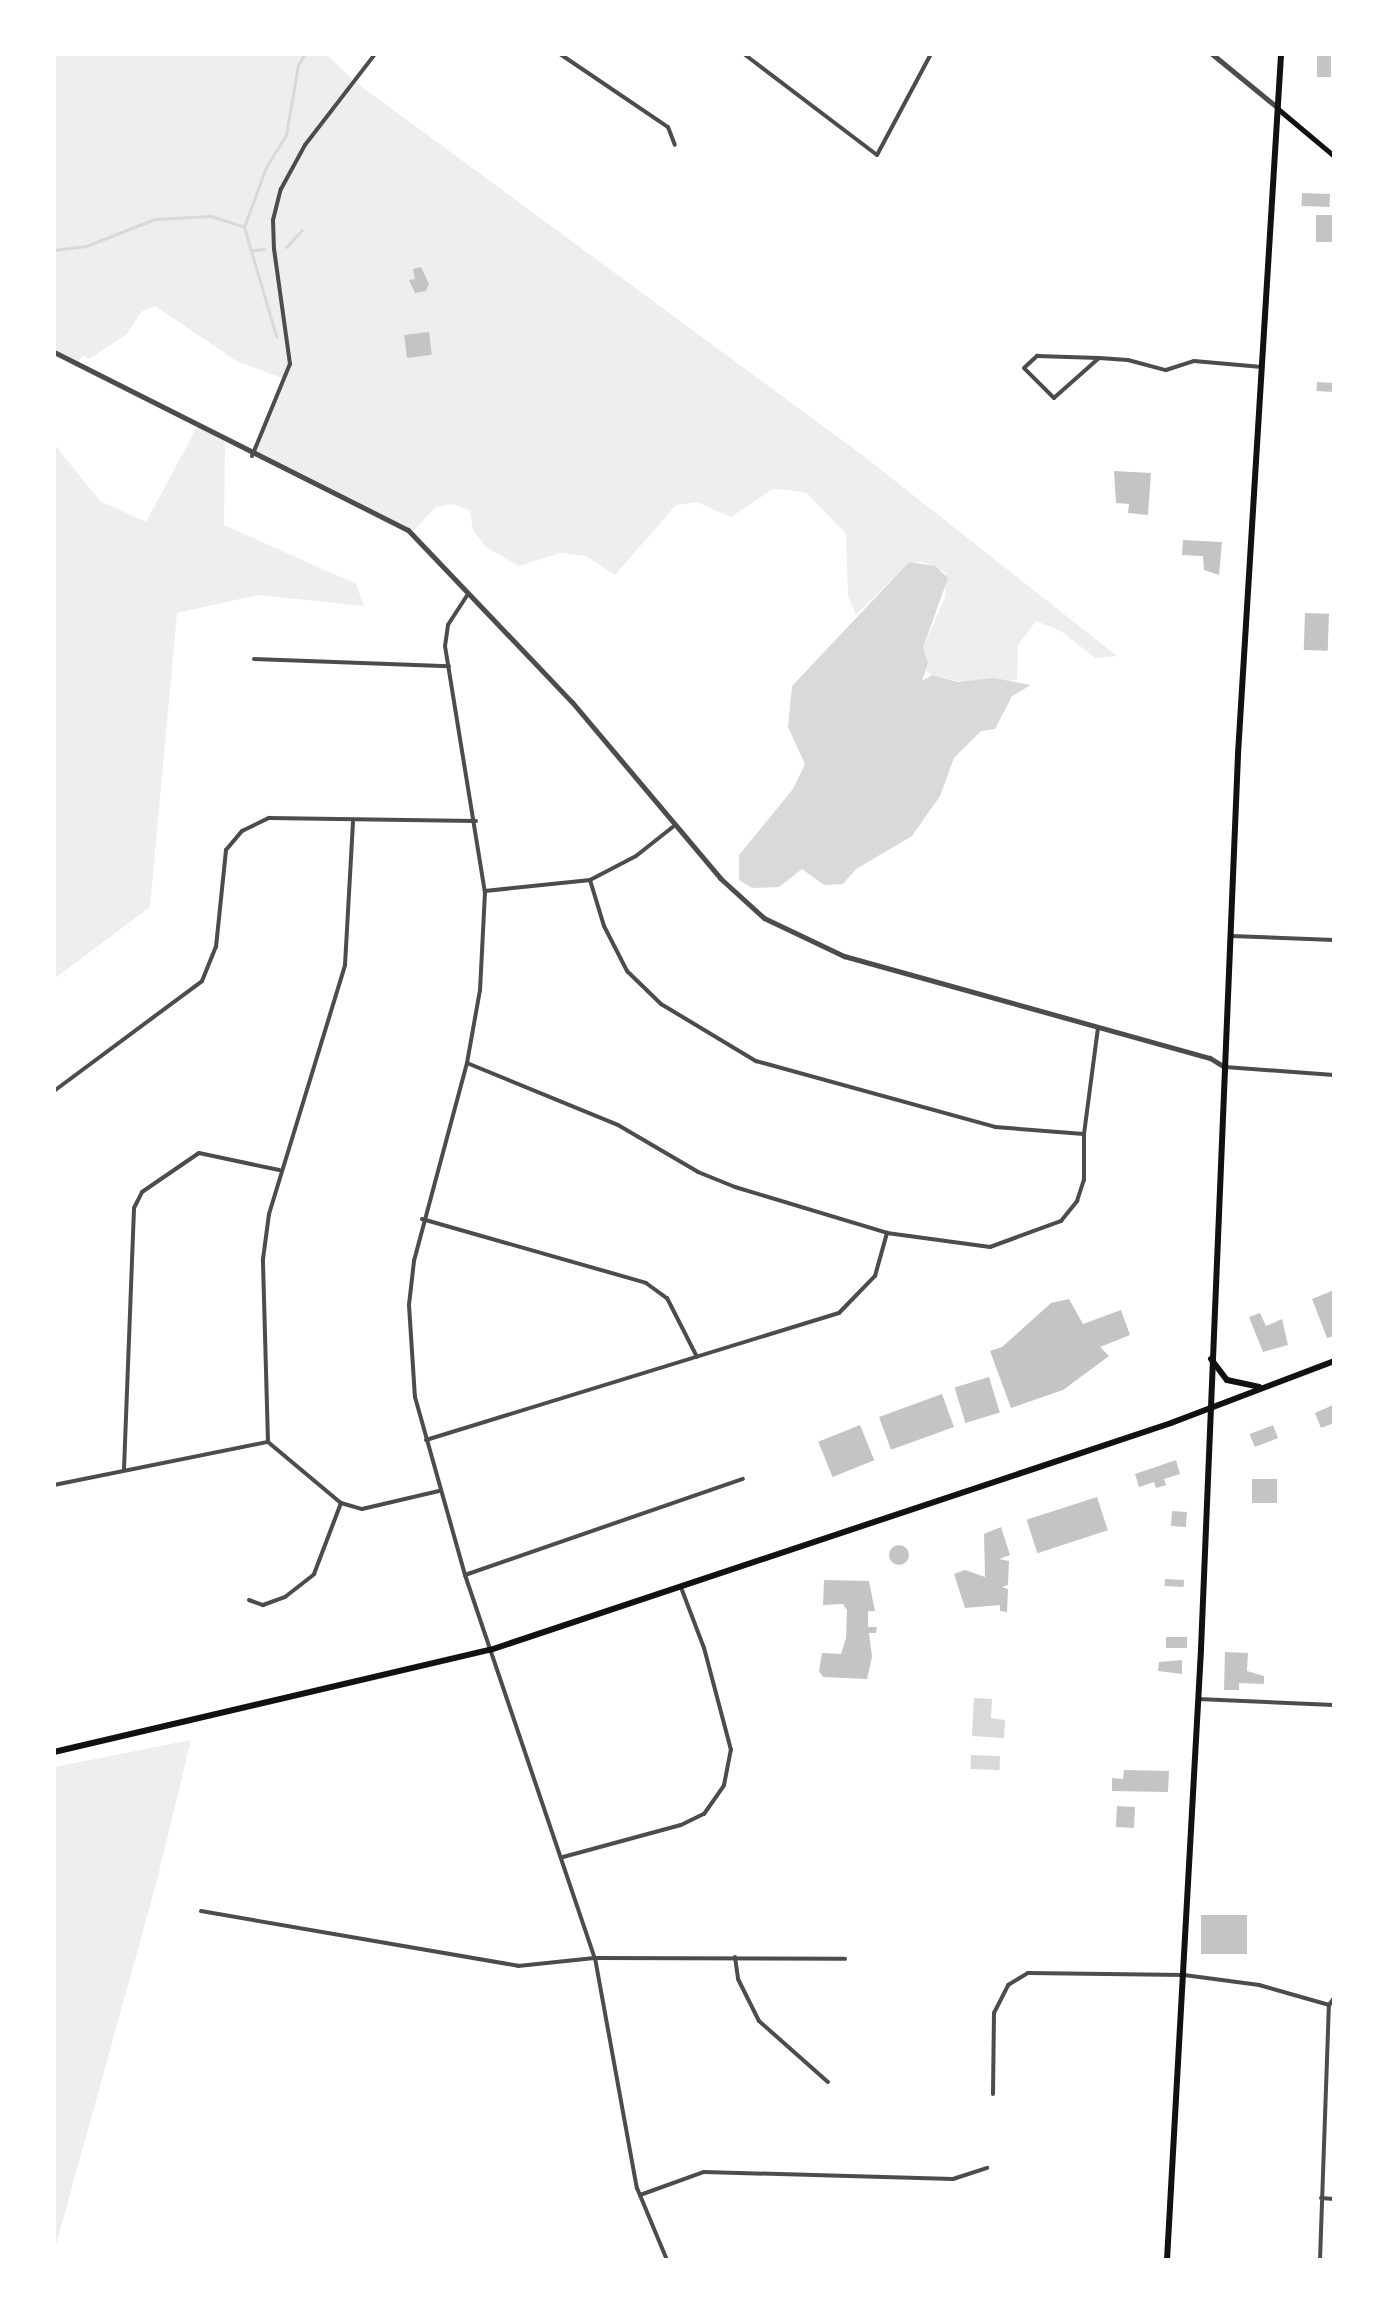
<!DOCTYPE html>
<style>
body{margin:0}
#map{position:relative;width:1388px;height:2314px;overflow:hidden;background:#fff;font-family:"Fira Sans",sans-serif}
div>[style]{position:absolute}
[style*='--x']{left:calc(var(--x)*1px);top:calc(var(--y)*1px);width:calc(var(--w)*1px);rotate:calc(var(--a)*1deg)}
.green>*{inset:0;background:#eee}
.water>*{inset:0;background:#d9d9d9;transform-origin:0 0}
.stream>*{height:3px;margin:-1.5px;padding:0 1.5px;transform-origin:1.5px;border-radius:1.5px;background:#d9d9d9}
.building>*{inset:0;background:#c4c4c4;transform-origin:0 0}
.round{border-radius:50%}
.minor>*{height:4px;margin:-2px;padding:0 2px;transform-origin:2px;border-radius:2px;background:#4c4c4c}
.tertiary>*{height:5px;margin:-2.5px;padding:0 2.5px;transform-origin:2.5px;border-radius:2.5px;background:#4c4c4c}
.secondary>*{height:5px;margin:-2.5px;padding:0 2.5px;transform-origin:2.5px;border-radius:2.5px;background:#111}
.primary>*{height:6px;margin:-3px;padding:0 3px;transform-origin:3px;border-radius:3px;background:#111}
span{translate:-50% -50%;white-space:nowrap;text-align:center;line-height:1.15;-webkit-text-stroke:7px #fff;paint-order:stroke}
.frame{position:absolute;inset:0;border:56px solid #fff;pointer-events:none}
</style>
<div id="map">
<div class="green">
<div style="clip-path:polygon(54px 54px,326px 54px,354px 81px,861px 454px,1117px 656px,1095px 658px,1061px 631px,1036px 621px,1018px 645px,1017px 680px,966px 683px,932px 675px,925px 670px,923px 648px,945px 597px,946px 573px,924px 562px,909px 562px,856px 615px,848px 596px,846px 534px,807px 493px,789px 490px,773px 489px,731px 517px,697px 502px,676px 505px,615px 575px,586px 556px,560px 553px,519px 566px,486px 547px,473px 530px,470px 511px,453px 504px,436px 507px,411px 533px,383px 515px,252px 456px,285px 379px,238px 362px,155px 306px,142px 311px,127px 334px,89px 359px,83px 355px,77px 364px,54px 352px)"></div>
<div style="clip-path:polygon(197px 427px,225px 442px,224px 525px,356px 584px,364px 606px,258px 595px,177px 613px,150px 907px,54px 979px,54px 444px,100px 501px,146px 522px)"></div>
<div style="clip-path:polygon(191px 1740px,156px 1884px,54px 2252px,54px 1767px)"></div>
</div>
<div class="water">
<div style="clip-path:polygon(909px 562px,935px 566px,948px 578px,923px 648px,928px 663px,922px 681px,932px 675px,958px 682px,994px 678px,1031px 685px,1012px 696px,995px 729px,981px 731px,954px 758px,940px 796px,912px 836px,856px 869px,843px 884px,824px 885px,802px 869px,779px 887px,752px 888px,739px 880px,739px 855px,793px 789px,805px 764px,788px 727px,792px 686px)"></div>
<div style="clip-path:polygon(974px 1698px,992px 1699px,991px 1718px,1005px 1720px,1004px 1738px,972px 1736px)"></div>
<div style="left:971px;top:1755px;width:29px;height:14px;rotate:2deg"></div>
</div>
<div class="stream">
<div style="--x:244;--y:227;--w:114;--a:73.6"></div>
<div style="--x:286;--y:247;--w:23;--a:-47"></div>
<div style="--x:54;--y:250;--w:32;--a:-7"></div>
<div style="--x:86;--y:246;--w:74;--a:-21.4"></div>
<div style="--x:155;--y:219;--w:56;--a:-3.1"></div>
<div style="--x:211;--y:216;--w:35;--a:18"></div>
<div style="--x:244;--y:227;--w:64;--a:-69.9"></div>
<div style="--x:266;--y:167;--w:38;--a:-58"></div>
<div style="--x:286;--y:135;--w:71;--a:-80.3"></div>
<div style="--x:298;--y:65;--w:13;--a:-58"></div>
<div style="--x:253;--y:250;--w:11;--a:-5"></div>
</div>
<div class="building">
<div style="left:1317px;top:54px;width:14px;height:23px"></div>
<div style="left:1302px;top:193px;width:28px;height:13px;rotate:2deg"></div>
<div style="left:1316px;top:215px;width:18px;height:27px"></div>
<div style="clip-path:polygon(421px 267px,429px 284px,426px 291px,415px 293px,409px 280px,415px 279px,413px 269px)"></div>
<div style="left:429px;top:332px;width:23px;height:25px;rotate:83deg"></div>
<div style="left:1317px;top:382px;width:17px;height:9px;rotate:3deg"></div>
<div style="clip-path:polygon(1114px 471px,1151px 473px,1148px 515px,1128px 513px,1129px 504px,1116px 503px)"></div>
<div style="clip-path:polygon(1183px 540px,1222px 542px,1219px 575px,1204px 570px,1203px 556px,1182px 555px)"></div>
<div style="left:1305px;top:613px;width:24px;height:37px;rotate:2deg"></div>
<div style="clip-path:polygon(1334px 1290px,1334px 1336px,1327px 1338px,1312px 1299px)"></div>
<div style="clip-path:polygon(1069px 1299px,1083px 1324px,1121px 1310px,1130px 1335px,1100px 1347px,1109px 1356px,1063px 1390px,1011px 1408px,990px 1351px,1002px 1347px,1051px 1303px)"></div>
<div style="clip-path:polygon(1260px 1313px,1266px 1326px,1282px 1319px,1288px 1345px,1263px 1352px,1249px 1317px)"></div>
<div style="left:989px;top:1377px;width:37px;height:36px;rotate:73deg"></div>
<div style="left:942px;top:1394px;width:35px;height:67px;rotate:70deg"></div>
<div style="clip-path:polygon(1333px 1405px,1334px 1423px,1321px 1428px,1315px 1413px)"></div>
<div style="left:860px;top:1425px;width:38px;height:45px;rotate:68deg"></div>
<div style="left:1273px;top:1425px;width:14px;height:25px;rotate:69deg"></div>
<div style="clip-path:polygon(1176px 1460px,1180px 1474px,1164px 1479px,1166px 1485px,1156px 1488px,1154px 1482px,1139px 1487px,1135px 1474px)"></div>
<div style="left:1252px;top:1479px;width:25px;height:24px"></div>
<div style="left:1097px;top:1497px;width:35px;height:74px;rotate:72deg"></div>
<div style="left:1172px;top:1511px;width:15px;height:15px;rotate:4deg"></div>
<div style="clip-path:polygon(1001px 1527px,1010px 1555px,999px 1559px,1009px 1561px,1008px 1585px,1002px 1587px,1008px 1589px,1007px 1612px,1000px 1611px,1000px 1605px,965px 1608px,954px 1574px,965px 1570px,985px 1577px,984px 1534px)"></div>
<div class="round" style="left:889px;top:1545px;width:20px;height:20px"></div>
<div style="left:1165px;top:1579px;width:19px;height:7px;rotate:3deg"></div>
<div style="clip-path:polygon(824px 1580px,869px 1581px,875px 1611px,868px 1611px,868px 1627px,877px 1627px,876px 1633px,869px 1633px,872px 1657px,867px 1679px,823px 1677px,819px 1671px,822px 1653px,841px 1654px,846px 1638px,847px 1610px,843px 1604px,823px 1605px)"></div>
<div style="left:1166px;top:1637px;width:21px;height:11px"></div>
<div style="clip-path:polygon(1225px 1652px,1248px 1653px,1247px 1671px,1264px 1676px,1264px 1684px,1239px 1683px,1239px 1690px,1224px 1690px)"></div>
<div style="clip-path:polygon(1182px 1660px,1182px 1674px,1158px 1671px,1159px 1662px)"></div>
<div style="clip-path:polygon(1124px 1770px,1169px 1771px,1168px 1792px,1112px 1791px,1112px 1778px,1123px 1779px)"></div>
<div style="left:1117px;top:1806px;width:18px;height:21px;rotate:3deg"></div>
<div style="left:1201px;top:1915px;width:46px;height:39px"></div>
</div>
<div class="minor">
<div style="--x:560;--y:54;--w:130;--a:34.1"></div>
<div style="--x:668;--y:127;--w:19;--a:69"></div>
<div style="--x:744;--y:54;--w:167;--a:37.2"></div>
<div style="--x:877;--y:155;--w:115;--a:-61.9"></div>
<div style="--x:1099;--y:358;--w:60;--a:138.4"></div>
<div style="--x:1054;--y:398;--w:42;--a:-135"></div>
<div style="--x:1024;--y:368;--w:18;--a:-43"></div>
<div style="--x:1037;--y:356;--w:62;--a:1.8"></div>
<div style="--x:1099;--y:358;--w:29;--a:4"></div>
<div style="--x:1128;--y:360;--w:39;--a:15"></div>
<div style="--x:1166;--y:370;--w:29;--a:-18"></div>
<div style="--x:1194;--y:361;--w:68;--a:5"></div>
<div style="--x:252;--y:456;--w:100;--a:-67.6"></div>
<div style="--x:290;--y:364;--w:116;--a:-97.9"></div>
<div style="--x:274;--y:249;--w:29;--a:-92"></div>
<div style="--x:273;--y:220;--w:32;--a:-76"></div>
<div style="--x:281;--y:189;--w:50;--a:-61.4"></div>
<div style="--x:305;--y:145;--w:115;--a:-52.4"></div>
<div style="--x:468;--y:594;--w:37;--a:123"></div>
<div style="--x:448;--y:625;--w:21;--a:98"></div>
<div style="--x:445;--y:646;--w:249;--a:80.8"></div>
<div style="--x:485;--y:892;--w:98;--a:92.9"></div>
<div style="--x:480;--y:990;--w:74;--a:100.1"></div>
<div style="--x:467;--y:1063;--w:205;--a:105"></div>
<div style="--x:414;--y:1261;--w:44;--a:96.5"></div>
<div style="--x:409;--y:1305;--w:92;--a:86.3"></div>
<div style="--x:415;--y:1397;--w:185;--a:74.3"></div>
<div style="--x:465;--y:1575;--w:404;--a:71.3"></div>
<div style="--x:595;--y:1958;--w:234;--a:79.7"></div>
<div style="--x:637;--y:2188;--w:78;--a:67.4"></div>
<div style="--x:254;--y:659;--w:195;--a:2.1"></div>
<div style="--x:590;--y:880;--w:48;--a:73.1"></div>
<div style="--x:604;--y:926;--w:51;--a:62.9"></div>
<div style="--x:627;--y:971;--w:47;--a:44.1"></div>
<div style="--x:661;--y:1004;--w:111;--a:31"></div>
<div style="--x:756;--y:1061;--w:248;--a:15.4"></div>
<div style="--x:995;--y:1127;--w:89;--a:4.5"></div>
<div style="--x:485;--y:891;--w:106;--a:-6"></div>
<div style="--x:590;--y:880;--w:52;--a:-27.6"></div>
<div style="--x:636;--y:856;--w:48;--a:-38.3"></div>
<div style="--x:1231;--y:936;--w:103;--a:2.2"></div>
<div style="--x:467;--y:1063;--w:163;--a:22.3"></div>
<div style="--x:618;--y:1125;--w:93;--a:30.4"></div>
<div style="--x:698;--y:1172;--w:40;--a:22"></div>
<div style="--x:735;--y:1187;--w:159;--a:16.8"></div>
<div style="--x:887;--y:1233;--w:104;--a:7.7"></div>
<div style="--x:990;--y:1247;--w:76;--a:-20.1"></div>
<div style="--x:1061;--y:1221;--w:26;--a:-51"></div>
<div style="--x:1077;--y:1201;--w:22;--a:-72"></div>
<div style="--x:1084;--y:1180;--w:46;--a:-90"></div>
<div style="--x:1084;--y:1134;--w:108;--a:-82.5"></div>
<div style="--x:1225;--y:1067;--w:109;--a:4.2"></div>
<div style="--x:54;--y:1091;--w:184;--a:-36.6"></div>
<div style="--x:202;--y:981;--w:37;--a:-68"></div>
<div style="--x:216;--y:947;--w:98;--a:-84.1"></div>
<div style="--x:226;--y:850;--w:25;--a:-50"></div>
<div style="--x:242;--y:831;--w:30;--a:-26"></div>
<div style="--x:269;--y:818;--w:207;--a:0.8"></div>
<div style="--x:422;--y:1219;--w:233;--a:15.9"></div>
<div style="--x:646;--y:1283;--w:26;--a:36"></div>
<div style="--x:667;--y:1298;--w:66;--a:63"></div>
<div style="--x:426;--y:1440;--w:432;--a:-17.1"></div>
<div style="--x:839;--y:1313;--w:52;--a:-45.8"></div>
<div style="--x:875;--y:1276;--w:45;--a:-74.4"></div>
<div style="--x:268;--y:1442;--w:183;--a:-91.6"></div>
<div style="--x:263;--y:1259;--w:45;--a:-82.4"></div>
<div style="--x:269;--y:1214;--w:260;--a:-73"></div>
<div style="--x:345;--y:965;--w:143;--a:-86.8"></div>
<div style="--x:268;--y:1442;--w:95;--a:39.9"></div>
<div style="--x:341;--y:1503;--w:22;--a:16"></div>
<div style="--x:362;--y:1509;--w:79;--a:-13.2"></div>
<div style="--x:124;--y:1469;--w:261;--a:-87.8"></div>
<div style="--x:134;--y:1208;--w:18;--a:-63"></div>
<div style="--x:142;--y:1192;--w:69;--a:-34.4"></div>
<div style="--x:199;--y:1153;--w:82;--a:12"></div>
<div style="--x:54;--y:1485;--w:218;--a:-11.4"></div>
<div style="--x:465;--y:1575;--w:294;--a:-19.1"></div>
<div style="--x:249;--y:1600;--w:15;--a:20"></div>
<div style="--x:263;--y:1605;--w:23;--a:-20"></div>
<div style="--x:285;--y:1597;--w:37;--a:-38"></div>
<div style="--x:314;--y:1574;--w:76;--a:-69.2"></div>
<div style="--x:1198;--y:1699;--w:136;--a:2.5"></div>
<div style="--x:563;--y:1857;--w:122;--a:-15.2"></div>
<div style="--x:681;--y:1825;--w:25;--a:-26"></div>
<div style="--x:704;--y:1814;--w:35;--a:-55"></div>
<div style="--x:724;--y:1785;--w:36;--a:-79"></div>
<div style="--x:731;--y:1750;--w:106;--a:-104.8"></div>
<div style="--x:704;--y:1648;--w:62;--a:-110.8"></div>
<div style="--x:201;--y:1911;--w:322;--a:9.8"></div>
<div style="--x:518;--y:1966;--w:77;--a:-5.9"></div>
<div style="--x:595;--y:1958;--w:250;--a:0.2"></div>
<div style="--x:735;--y:1957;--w:22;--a:82"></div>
<div style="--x:738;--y:1979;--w:47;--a:63.4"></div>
<div style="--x:759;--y:2021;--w:92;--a:41.5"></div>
<div style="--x:1329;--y:2005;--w:9;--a:-54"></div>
<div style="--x:993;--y:2094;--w:81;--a:-89.3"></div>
<div style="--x:994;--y:2013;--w:31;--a:-63"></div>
<div style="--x:1008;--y:1985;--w:23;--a:-31"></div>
<div style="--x:1028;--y:1973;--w:156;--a:0.7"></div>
<div style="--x:1184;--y:1975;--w:76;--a:7.6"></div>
<div style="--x:1259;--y:1985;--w:73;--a:15.9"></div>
<div style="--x:640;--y:2195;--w:68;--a:-19.8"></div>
<div style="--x:704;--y:2172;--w:249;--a:1.6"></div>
<div style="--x:953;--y:2179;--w:36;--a:-18"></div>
<div style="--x:1321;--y:2198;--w:13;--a:4"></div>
<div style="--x:1320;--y:2260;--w:255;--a:-88"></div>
</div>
<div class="tertiary">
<div style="--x:1212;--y:54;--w:85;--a:39.3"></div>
<div style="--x:54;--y:352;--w:396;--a:26.7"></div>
<div style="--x:408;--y:530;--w:238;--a:46.4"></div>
<div style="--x:572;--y:702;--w:230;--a:49.9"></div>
<div style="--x:720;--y:878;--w:59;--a:42.3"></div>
<div style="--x:764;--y:918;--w:89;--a:25.4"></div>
<div style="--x:844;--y:956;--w:380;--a:15.6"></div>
<div style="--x:1210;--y:1058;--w:15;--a:32"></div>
</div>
<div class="secondary">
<div style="--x:1278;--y:109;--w:73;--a:40"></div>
</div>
<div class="primary">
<div style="--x:1211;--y:1359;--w:26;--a:53"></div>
<div style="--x:1227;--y:1380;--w:33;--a:12"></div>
<div style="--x:54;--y:1752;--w:448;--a:-13.2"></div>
<div style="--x:490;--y:1650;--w:718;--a:-18.43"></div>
<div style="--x:1171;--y:1423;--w:174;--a:-20.8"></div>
<div style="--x:1167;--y:2260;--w:612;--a:-86.81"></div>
<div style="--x:1201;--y:1649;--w:896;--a:-87.63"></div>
<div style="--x:1238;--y:754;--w:701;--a:-86.48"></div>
</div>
<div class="frame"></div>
</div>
